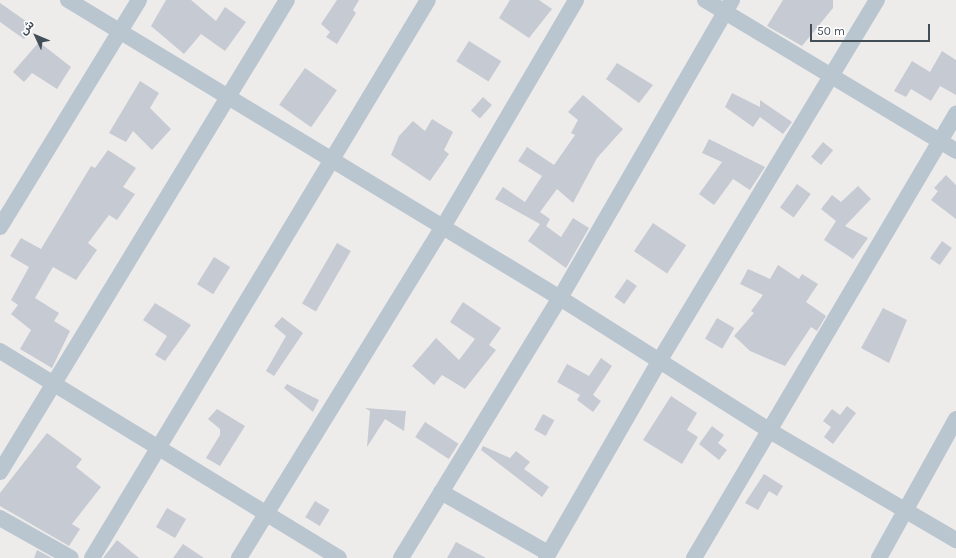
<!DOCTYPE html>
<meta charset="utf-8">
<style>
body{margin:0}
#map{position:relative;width:956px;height:558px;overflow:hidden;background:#eeebeb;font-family:Karla,"Noto Sans Arabic",sans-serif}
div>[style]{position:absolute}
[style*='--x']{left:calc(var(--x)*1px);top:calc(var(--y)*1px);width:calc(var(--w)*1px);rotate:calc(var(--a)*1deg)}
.building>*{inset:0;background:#c6cad2;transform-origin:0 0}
.minor>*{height:16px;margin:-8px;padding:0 8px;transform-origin:8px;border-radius:8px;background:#bac6cf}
span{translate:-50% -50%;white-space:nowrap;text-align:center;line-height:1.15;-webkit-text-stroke:3px #fff;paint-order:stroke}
.north{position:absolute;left:16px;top:16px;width:40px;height:40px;-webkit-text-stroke:3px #fff;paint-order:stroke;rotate:314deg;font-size:11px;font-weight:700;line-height:16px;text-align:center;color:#424f59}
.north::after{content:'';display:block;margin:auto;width:14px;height:18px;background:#424f59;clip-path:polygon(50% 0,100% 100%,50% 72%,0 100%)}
.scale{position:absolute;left:810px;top:24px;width:120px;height:18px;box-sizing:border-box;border:2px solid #424f59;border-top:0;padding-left:5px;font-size:12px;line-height:14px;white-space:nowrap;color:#424f59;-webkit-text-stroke:3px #fff;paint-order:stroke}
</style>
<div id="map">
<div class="building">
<div style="clip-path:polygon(166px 0,191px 0,216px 21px,225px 7px,246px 22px,225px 51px,201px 34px,184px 54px,151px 26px)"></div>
<div style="clip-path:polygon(337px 0,359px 0,353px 10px,356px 13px,337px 44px,326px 37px,330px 32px,321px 24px)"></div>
<div style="clip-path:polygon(510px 0,539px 0,552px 9px,529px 38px,499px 18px)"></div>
<div style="clip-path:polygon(783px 0,833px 0,833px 8px,802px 46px,767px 26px)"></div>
<div style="clip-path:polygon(0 3px,33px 26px,24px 39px,0 22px)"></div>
<div style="left:469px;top:41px;width:38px;height:24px;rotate:32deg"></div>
<div style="clip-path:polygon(39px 42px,71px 67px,57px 89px,32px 73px,24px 82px,13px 72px)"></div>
<div style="clip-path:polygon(942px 51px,956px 60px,956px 95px,940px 86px,931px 101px,911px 89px,906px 97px,894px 91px,912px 61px,930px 72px)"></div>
<div style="clip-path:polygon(617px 63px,653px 85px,639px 103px,606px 79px)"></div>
<div style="left:305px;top:68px;width:39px;height:45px;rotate:35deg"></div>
<div style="clip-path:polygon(140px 81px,159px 93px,150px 108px,171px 129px,152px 150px,133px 131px,126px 142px,109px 133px)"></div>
<div style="clip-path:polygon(732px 93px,760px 107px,760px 100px,792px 122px,783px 134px,760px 117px,753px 127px,725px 107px)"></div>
<div style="clip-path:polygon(583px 95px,623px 129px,597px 158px,573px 203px,557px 189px,540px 212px,550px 219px,546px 226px,561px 237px,573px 218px,589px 228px,566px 268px,528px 241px,540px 224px,495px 199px,503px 187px,525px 202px,542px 176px,518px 161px,527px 147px,554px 165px,575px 135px,571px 133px,578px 120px,568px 112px)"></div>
<div style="left:483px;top:97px;width:12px;height:18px;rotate:42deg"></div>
<div style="clip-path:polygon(432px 119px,453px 132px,444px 150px,449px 154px,430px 181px,391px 155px,399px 136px,413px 121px,425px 131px)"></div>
<div style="clip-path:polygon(709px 139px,765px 167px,750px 190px,733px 179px,714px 205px,699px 194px,722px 162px,702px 153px)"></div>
<div style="left:823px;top:142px;width:13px;height:19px;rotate:39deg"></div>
<div style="clip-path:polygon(108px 150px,136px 168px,123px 187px,135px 194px,117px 220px,109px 215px,88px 243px,97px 250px,76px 280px,53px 267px,35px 298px,59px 313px,54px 321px,70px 331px,52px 368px,20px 349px,31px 330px,11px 314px,18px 305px,11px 300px,29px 267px,10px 256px,21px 238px,41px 249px,91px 166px,95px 168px)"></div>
<div style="clip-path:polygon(946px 175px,956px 185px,956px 219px,931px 200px,938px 191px,934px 188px)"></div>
<div style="left:797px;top:184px;width:17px;height:29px;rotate:36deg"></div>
<div style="clip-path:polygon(858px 186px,871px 199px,845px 226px,868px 238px,853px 259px,824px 240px,836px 221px,821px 209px,832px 195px,841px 202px)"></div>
<div style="left:653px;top:223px;width:40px;height:34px;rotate:34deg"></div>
<div style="left:942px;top:241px;width:12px;height:21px;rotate:35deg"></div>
<div style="left:337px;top:243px;width:16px;height:70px;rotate:30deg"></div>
<div style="left:214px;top:257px;width:19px;height:32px;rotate:32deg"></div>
<div style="clip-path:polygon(778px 265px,799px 279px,802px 274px,818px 284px,806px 302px,826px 316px,817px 331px,811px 327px,785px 366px,750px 351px,734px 336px,754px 313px,751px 311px,763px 295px,740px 284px,748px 269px,770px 279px)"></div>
<div style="left:627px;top:279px;width:12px;height:22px;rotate:35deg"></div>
<div style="clip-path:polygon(463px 302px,501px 328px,489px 345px,496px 350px,465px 389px,442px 375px,434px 385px,412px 366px,436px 338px,459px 360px,475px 339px,450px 322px)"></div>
<div style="clip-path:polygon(155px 303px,191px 325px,165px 361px,155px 355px,167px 336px,143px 320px)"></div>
<div style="clip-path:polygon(883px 308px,907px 320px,889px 363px,861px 348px)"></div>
<div style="clip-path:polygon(282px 317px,303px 333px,274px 376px,266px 371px,286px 336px,274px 326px)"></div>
<div style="left:717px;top:318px;width:20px;height:24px;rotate:30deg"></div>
<div style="clip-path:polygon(601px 358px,612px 366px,593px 395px,601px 401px,593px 412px,577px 400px,580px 395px,557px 382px,567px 364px,589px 376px)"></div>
<div style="clip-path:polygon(287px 384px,319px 400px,313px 412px,284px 388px)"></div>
<div style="clip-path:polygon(671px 396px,697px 413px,687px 430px,698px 437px,682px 464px,643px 440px)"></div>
<div style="clip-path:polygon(847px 406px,856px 413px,833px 444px,824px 437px,831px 427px,823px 421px,832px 409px,840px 415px)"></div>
<div style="clip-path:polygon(365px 408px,406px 411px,404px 431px,385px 419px,367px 447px,370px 411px)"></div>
<div style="clip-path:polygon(217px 409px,245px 426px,220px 466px,206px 458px,220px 435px,220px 429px,208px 419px)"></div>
<div style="left:543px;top:414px;width:13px;height:18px;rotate:29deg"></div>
<div style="left:425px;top:422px;width:40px;height:18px;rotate:33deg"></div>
<div style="clip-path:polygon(712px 426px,724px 435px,718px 443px,727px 450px,719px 460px,699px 444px)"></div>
<div style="clip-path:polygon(47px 433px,82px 459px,76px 467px,101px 487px,72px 524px,80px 529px,69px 546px,0 506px,0 493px)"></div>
<div style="clip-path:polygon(483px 446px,510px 458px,516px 451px,530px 462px,524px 469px,549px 487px,542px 497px,481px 450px)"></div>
<div style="clip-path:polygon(764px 474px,783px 486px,777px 496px,769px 491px,758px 510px,745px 503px)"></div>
<div style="left:315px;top:501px;width:17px;height:19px;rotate:31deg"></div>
<div style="left:167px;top:508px;width:22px;height:22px;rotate:30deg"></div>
<div style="clip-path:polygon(117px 540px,139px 558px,103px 558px)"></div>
<div style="clip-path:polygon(456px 542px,486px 558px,447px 558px)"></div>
<div style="clip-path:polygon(183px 544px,204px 558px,173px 558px)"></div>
<div style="clip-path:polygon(37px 550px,52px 558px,34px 558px)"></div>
</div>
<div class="minor">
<div style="--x:68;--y:0;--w:575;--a:31.2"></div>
<div style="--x:560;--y:298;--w:249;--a:32.3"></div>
<div style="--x:770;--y:431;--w:216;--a:30.4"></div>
<div style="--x:705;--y:0;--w:293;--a:31"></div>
<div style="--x:0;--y:227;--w:266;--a:-58.5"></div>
<div style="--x:0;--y:351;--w:397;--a:31.4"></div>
<div style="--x:0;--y:472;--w:552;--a:-58.7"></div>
<div style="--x:441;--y:492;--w:123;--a:29.7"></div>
<div style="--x:0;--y:518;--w:81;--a:29.4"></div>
<div style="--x:92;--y:558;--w:651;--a:-58.95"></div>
<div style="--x:239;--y:558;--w:389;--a:-58.4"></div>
<div style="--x:443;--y:227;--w:263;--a:-59.6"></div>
<div style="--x:401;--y:558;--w:305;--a:-58.6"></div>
<div style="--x:560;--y:298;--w:344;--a:-60"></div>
<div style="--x:546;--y:558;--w:225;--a:-60.1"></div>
<div style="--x:658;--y:363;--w:424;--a:-58.9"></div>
<div style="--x:694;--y:558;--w:516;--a:-59.46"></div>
<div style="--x:879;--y:558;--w:159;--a:-61"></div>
</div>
<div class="north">ش</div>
<div class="scale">50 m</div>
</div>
